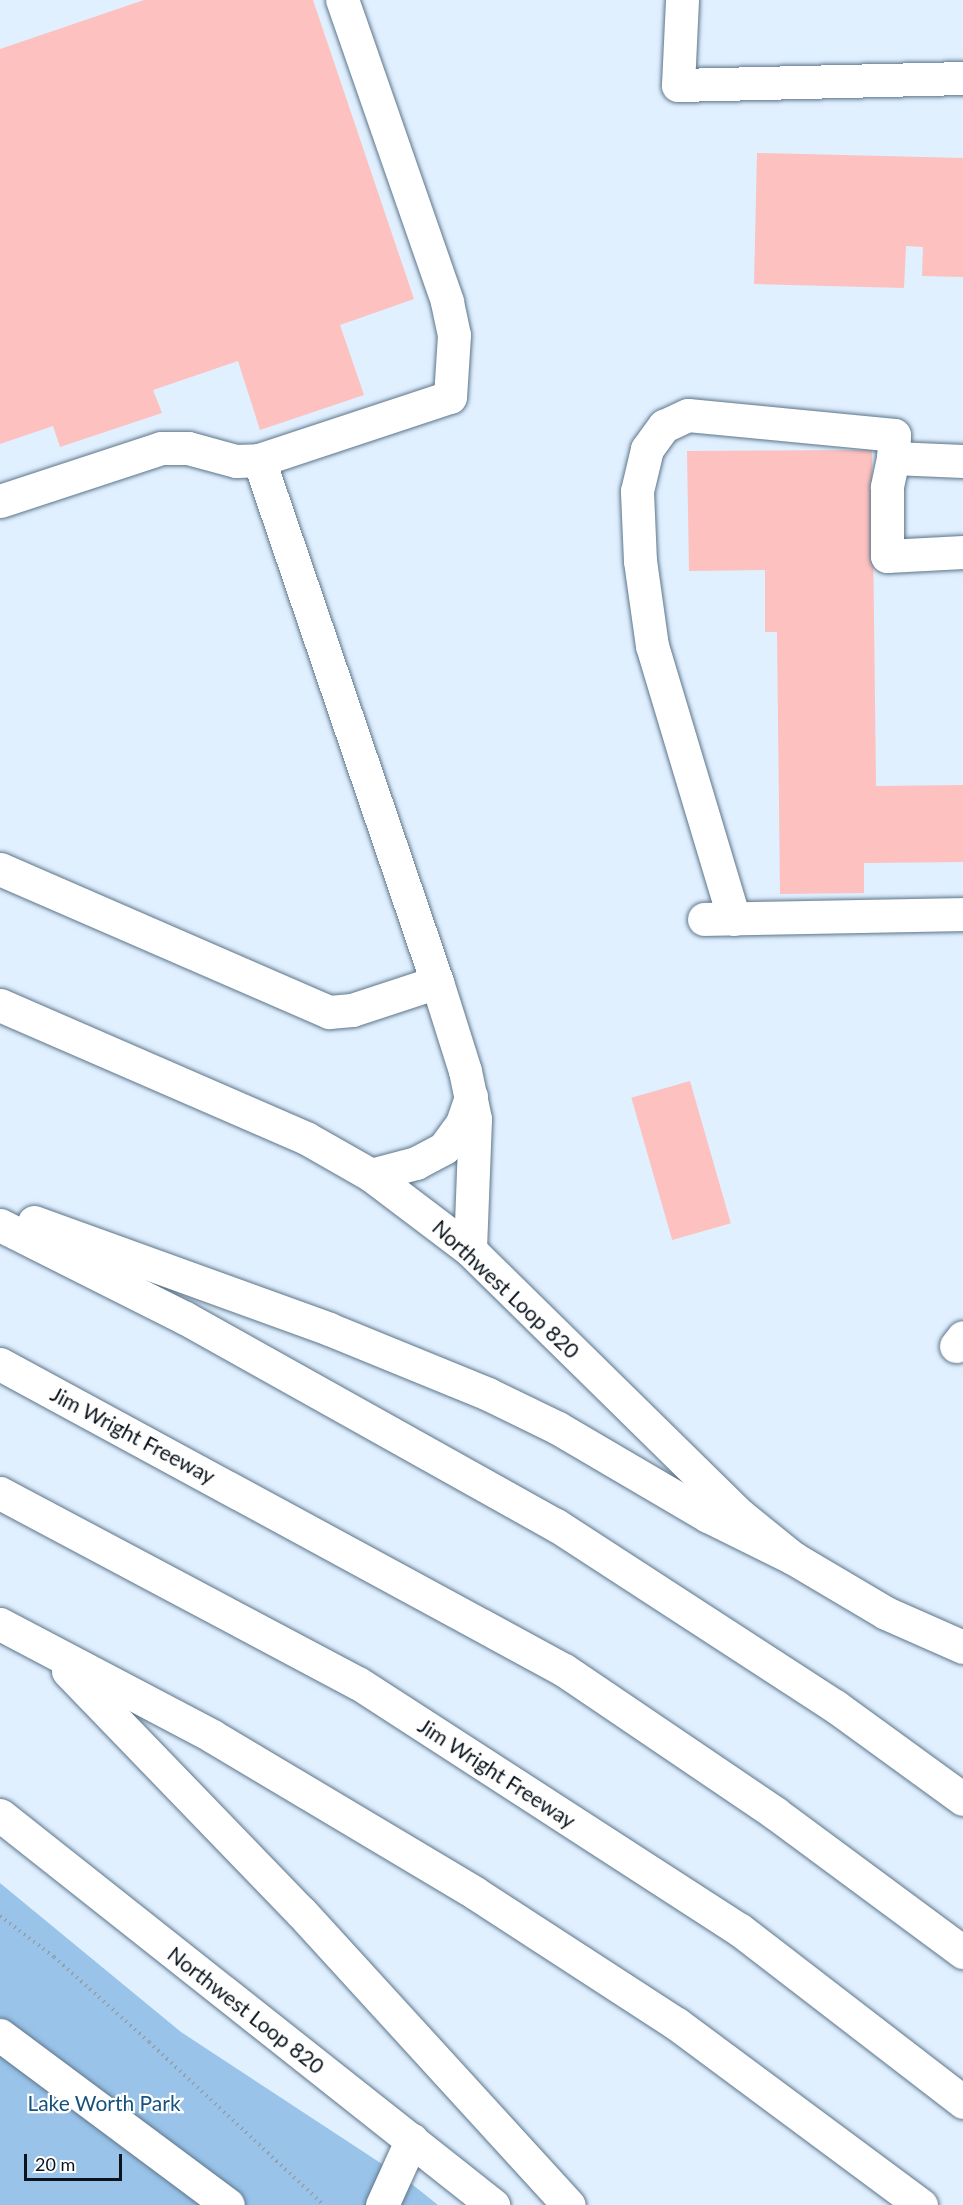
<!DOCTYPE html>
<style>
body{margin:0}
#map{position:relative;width:963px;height:2205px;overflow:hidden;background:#e0f0ff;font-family:Lato,sans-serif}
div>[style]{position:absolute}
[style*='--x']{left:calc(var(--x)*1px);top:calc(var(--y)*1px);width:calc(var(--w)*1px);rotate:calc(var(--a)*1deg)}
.green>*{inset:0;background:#99c3e9}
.building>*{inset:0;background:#fdc1bf;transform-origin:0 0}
.path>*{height:4px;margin-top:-2px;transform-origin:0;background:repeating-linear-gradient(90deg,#92a0ac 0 1.5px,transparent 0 6px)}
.roads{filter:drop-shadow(0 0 2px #5d758a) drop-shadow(0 0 2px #5d758a)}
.minor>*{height:33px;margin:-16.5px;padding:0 16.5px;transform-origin:16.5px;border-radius:16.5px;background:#fff}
.major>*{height:33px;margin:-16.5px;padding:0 16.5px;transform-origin:16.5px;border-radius:16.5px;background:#fff}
.highway>*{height:33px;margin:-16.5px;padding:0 16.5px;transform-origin:16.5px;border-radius:16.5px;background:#fff}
span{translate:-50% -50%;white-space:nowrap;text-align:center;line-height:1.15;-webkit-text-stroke:4.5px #fff;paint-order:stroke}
.street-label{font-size:21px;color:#0b141c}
.park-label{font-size:21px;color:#17527e}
.scale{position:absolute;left:24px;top:2154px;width:98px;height:27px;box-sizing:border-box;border:3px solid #0b141c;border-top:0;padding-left:8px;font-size:18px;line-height:21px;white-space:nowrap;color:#0b141c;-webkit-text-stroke:4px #fff;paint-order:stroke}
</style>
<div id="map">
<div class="green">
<div style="clip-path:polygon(0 1883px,181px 2032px,408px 2181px,438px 2205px,0 2205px)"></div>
</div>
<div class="building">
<div style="clip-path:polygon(144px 0,313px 0,414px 299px,340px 325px,364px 395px,260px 430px,238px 361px,153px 390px,162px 413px,60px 447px,53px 426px,0 444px,0 49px)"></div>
<div style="clip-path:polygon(757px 153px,963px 158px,963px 277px,922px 276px,923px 247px,906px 246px,904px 288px,754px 284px)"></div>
<div style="clip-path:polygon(872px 450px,876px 786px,963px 785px,963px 862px,864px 863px,864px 893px,780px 894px,777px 632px,765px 632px,765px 570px,689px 571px,687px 451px)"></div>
<div style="left:690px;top:1081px;width:148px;height:61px;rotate:74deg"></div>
</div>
<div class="path">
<div style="--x:0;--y:1916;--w:68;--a:37.2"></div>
<div style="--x:54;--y:1957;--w:127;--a:41.8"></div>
<div style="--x:149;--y:2042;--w:239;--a:43"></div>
</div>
<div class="roads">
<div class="minor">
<div style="--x:682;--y:0;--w:85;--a:92.7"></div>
<div style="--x:678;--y:85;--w:285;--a:-1.4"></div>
<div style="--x:259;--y:460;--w:552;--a:71.17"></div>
<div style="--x:963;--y:461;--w:70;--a:-177.5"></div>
<div style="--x:893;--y:458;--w:30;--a:102"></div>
<div style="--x:887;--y:487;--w:69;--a:90"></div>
<div style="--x:887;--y:556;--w:76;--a:-3"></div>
<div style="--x:0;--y:501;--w:169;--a:-18.2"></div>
<div style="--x:161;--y:448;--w:27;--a:0"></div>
<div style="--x:188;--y:448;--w:50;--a:15.2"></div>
<div style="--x:236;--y:461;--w:23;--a:-2"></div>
<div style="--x:259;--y:460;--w:201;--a:-18.3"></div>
<div style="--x:450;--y:397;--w:62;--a:-86.3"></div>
<div style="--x:454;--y:335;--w:35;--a:-102"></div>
<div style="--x:447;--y:301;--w:319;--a:-109.2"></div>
<div style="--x:0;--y:869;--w:359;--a:23.5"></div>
<div style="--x:329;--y:1012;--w:23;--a:-5"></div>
<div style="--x:352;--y:1010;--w:89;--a:-18.2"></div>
<div style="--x:437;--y:982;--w:93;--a:72.5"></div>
<div style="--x:465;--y:1071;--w:49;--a:78.2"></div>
<div style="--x:475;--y:1119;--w:131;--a:92.2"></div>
<div style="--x:704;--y:919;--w:259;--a:-1.1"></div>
<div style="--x:734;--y:919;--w:285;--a:-106.7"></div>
<div style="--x:652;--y:646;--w:86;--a:-98"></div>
<div style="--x:640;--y:561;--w:70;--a:-92.5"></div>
<div style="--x:637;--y:491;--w:43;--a:-76.6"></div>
<div style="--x:647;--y:449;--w:29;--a:-54"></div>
<div style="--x:664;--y:426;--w:26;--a:-25"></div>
<div style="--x:688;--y:415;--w:207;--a:5.5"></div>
<div style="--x:894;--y:435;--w:23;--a:92"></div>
<div style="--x:371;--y:1175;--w:47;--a:-14.9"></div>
<div style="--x:416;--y:1163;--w:32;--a:-28"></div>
<div style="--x:444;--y:1148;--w:31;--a:-54"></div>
<div style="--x:462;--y:1123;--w:28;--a:-71"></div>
<div style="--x:956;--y:1346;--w:11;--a:-52"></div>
<div style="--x:0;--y:2035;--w:284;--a:36.7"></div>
<div style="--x:382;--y:2205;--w:72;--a:-65.6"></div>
</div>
<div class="major">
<div style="--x:0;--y:1005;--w:334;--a:23.5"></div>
<div style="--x:306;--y:1138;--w:75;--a:29.6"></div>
<div style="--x:371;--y:1175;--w:124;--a:37.1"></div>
<div style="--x:470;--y:1250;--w:378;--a:44.5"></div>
<div style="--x:740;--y:1515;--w:68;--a:39.1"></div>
<div style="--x:793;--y:1558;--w:108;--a:30.6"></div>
<div style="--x:886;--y:1613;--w:84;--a:23.8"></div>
<div style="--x:0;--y:1815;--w:629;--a:38.35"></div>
</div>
<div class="highway">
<div style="--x:34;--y:1222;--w:314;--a:19.9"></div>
<div style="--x:329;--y:1329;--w:172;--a:22.2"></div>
<div style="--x:488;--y:1394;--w:78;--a:25.9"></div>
<div style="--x:558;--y:1428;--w:174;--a:30.4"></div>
<div style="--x:708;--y:1516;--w:95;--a:26.3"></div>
<div style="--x:0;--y:1225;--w:207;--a:26.7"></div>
<div style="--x:185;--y:1318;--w:425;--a:29.2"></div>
<div style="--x:556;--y:1525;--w:333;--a:33"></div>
<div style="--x:835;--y:1706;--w:158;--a:36"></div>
<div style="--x:0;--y:1364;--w:642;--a:28.48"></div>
<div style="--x:564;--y:1670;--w:255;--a:34.1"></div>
<div style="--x:775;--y:1813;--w:234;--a:36.5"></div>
<div style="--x:0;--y:1493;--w:405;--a:28"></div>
<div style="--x:358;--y:1683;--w:455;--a:32.9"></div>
<div style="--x:740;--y:1930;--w:282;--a:37.6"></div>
<div style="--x:0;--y:1624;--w:240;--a:27.8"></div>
<div style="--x:212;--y:1736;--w:306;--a:30.8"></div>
<div style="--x:475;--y:1893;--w:241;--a:33"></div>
<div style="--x:677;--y:2024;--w:304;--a:36.6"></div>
<div style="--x:68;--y:1671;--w:335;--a:46"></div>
<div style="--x:301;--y:1912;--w:397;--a:47.6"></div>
</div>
</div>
<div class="street-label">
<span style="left:506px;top:1289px;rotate:43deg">Northwest Loop 820</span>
<span style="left:133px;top:1435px;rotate:28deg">Jim Wright Freeway</span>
<span style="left:497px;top:1773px;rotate:33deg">Jim Wright Freeway</span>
<span style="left:246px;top:2010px;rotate:38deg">Northwest Loop 820</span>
</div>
<div class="park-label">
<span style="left:104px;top:2103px">Lake Worth Park</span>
</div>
<div class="scale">20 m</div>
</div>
